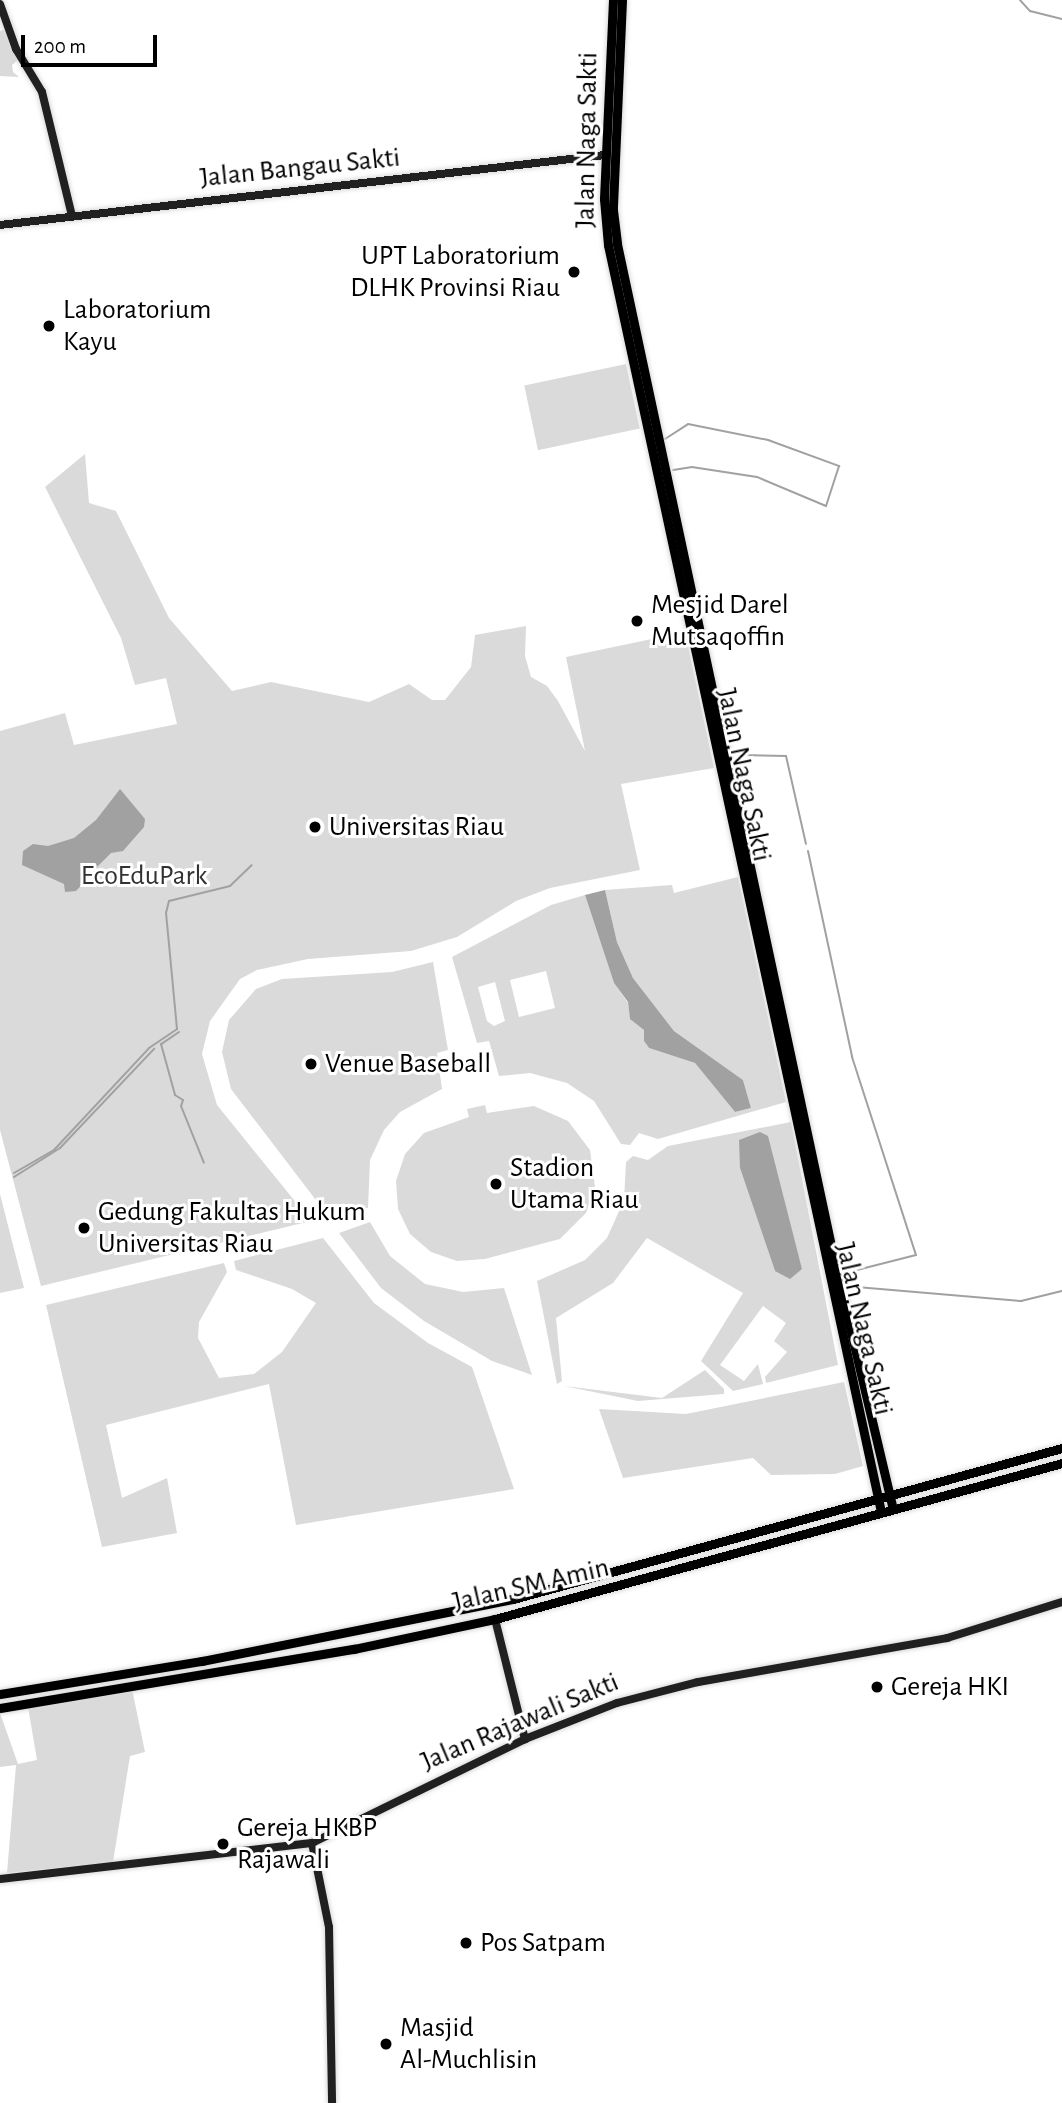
<!DOCTYPE html>
<style>
body{margin:0}
#map{position:relative;width:1062px;height:2103px;overflow:hidden;background:#fff;font-family:"Alegreya Sans",sans-serif}
div>[style]{position:absolute}
[style*='--x']{left:calc(var(--x)*1px);top:calc(var(--y)*1px);width:calc(var(--w)*1px);rotate:calc(var(--a)*1deg)}
.green>*{inset:0;background:#dadada;transform-origin:0 0}
.water>*{inset:0;background:#a1a1a1}
.stream>*{height:2px;margin:-1px;padding:0 1px;transform-origin:1px;border-radius:1px;background:#a1a1a1}
.roads{filter:drop-shadow(0 0 2px #dbdbdb) drop-shadow(0 0 2px #dbdbdb)}
.secondary>*{height:8px;margin:-4px;padding:0 4px;transform-origin:4px;border-radius:4px;background:#202020}
.primary>*{height:9px;margin:-4.5px;padding:0 4.5px;transform-origin:4.5px;border-radius:4.5px;background:#000}
.dots>*{width:19px;height:19px;translate:-50% -50%;box-sizing:border-box;border:4px solid #fff;border-radius:50%}
span{translate:-50% -50%;white-space:nowrap;text-align:center;line-height:1.15;-webkit-text-stroke:6px #fff;paint-order:stroke}
.street-label{font-size:28px;color:#000}
.poi-label{font-size:28px;color:#000}
.right{translate:-100% -50%;text-align:right}
.left{translate:0 -50%;text-align:left}
.park-label{font-size:28px;color:#313131}
.scale{position:absolute;left:21px;top:35px;width:136px;height:32px;box-sizing:border-box;border:4px solid #000;border-top:0;padding-left:9px;font-size:21px;line-height:24px;white-space:nowrap;color:#000;-webkit-text-stroke:5px #fff;paint-order:stroke}
</style>
<div id="map">
<div class="green">
<div style="clip-path:polygon(6px 29px,18px 60px,12px 65px,13px 72px,19px 77px,0 76px,0 31px)"></div>
<div style="left:626px;top:364px;width:66px;height:104px;rotate:78deg"></div>
<div style="clip-path:polygon(85px 454px,89px 503px,116px 511px,169px 618px,232px 691px,271px 682px,369px 702px,409px 684px,432px 700px,445px 700px,471px 667px,475px 635px,526px 626px,525px 656px,531px 677px,547px 686px,558px 701px,585px 751px,566px 657px,685px 632px,714px 768px,621px 784px,640px 870px,550px 888px,516px 901px,457px 937px,411px 951px,308px 959px,257px 970px,240px 979px,210px 1021px,202px 1054px,217px 1105px,311px 1221px,41px 1286px,0 1130px,0 731px,65px 713px,74px 745px,177px 724px,166px 678px,135px 685px,121px 638px,45px 487px)"></div>
<div style="clip-path:polygon(evenodd,738px 877px,786px 1102px,658px 1139px,639px 1133px,630px 1145px,621px 1144px,594px 1101px,567px 1083px,530px 1073px,499px 1076px,489px 1041px,477px 1043px,452px 957px,551px 905px,585px 895px,614px 983px,628px 1003px,630px 1018px,644px 1030px,644px 1041px,649px 1048px,695px 1063px,735px 1112px,751px 1108px,743px 1080px,674px 1031px,633px 978px,617px 942px,605px 890px,672px 885px,674px 893px,738px 877px,546px 971px,555px 1008px,519px 1017px,510px 980px,546px 971px,738px 877px,495px 982px,505px 1021px,494px 1026px,487px 1021px,478px 987px,495px 982px)"></div>
<div style="clip-path:polygon(433px 962px,448px 1050px,437px 1053px,442px 1089px,400px 1112px,384px 1130px,370px 1160px,368px 1208px,325px 1212px,231px 1089px,222px 1052px,229px 1020px,256px 989px,282px 979px,392px 972px)"></div>
<div style="clip-path:polygon(485px 1105px,487px 1113px,534px 1106px,568px 1121px,590px 1150px,595px 1187px,586px 1213px,560px 1239px,485px 1259px,457px 1261px,431px 1252px,410px 1234px,398px 1209px,396px 1181px,405px 1154px,424px 1133px,469px 1117px,467px 1109px)"></div>
<div style="clip-path:polygon(evenodd,791px 1122px,838px 1365px,766px 1383px,765px 1377px,787px 1352px,774px 1341px,786px 1323px,763px 1306px,720px 1365px,744px 1381px,758px 1364px,763px 1384px,733px 1391px,701px 1361px,743px 1293px,647px 1238px,613px 1283px,556px 1318px,562px 1381px,557px 1384px,537px 1281px,585px 1260px,607px 1238px,624px 1200px,626px 1162px,633px 1156px,648px 1160px,668px 1146px,791px 1122px,740px 1168px,785px 1212px,802px 1269px,775px 1271px,740px 1168px)"></div>
<div style="clip-path:polygon(0 1194px,24px 1288px,0 1293px)"></div>
<div style="clip-path:polygon(370px 1222px,390px 1256px,425px 1284px,463px 1292px,504px 1288px,532px 1375px,492px 1361px,424px 1321px,381px 1288px,339px 1233px)"></div>
<div style="clip-path:polygon(323px 1238px,374px 1303px,428px 1343px,472px 1367px,514px 1489px,296px 1525px,269px 1384px,106px 1425px,122px 1498px,167px 1478px,177px 1533px,102px 1547px,46px 1305px,224px 1263px,227px 1272px,199px 1322px,198px 1338px,219px 1378px,254px 1374px,282px 1352px,316px 1303px,292px 1289px,236px 1270px,234px 1261px)"></div>
<div style="clip-path:polygon(705px 1370px,724px 1389px,724px 1394px,638px 1401px,564px 1386px,662px 1398px)"></div>
<div style="clip-path:polygon(844px 1382px,863px 1466px,835px 1474px,771px 1475px,753px 1458px,623px 1478px,599px 1409px,686px 1414px)"></div>
<div style="clip-path:polygon(132px 1689px,145px 1752px,130px 1756px,113px 1862px,7px 1873px,16px 1765px,0 1767px,0 1713px,18px 1764px,37px 1760px,28px 1707px)"></div>
</div>
<div class="water">
<div style="clip-path:polygon(120px 789px,145px 819px,144px 827px,123px 851px,111px 853px,96px 868px,97px 875px,92px 874px,76px 891px,65px 892px,64px 884px,22px 865px,23px 851px,33px 844px,48px 846px,74px 838px,96px 820px)"></div>
<div style="clip-path:polygon(605px 890px,617px 942px,633px 978px,674px 1031px,743px 1080px,751px 1108px,735px 1112px,695px 1063px,649px 1048px,644px 1041px,644px 1030px,630px 1019px,628px 1002px,614px 983px,585px 895px)"></div>
<div style="clip-path:polygon(760px 1132px,768px 1136px,802px 1269px,790px 1279px,775px 1271px,740px 1168px,739px 1140px)"></div>
</div>
<div class="stream">
<div style="--x:1020;--y:0;--w:15;--a:48"></div>
<div style="--x:1030;--y:11;--w:33;--a:14"></div>
<div style="--x:665;--y:439;--w:27;--a:-33"></div>
<div style="--x:688;--y:424;--w:82;--a:11.3"></div>
<div style="--x:768;--y:440;--w:76;--a:20.1"></div>
<div style="--x:839;--y:466;--w:42;--a:108"></div>
<div style="--x:826;--y:506;--w:75;--a:-157.2"></div>
<div style="--x:757;--y:477;--w:66;--a:-171.3"></div>
<div style="--x:692;--y:467;--w:19;--a:171"></div>
<div style="--x:740;--y:755;--w:46;--a:1.2"></div>
<div style="--x:786;--y:756;--w:90;--a:77.2"></div>
<div style="--x:808;--y:851;--w:211;--a:77.9"></div>
<div style="--x:852;--y:1057;--w:208;--a:72.1"></div>
<div style="--x:916;--y:1255;--w:65;--a:165.7"></div>
<div style="--x:179;--y:1032;--w:22;--a:146"></div>
<div style="--x:161;--y:1044;--w:53;--a:74.6"></div>
<div style="--x:175;--y:1095;--w:9;--a:32"></div>
<div style="--x:183;--y:1100;--w:6;--a:108"></div>
<div style="--x:181;--y:1106;--w:61;--a:68"></div>
<div style="--x:14;--y:1173;--w:46;--a:-29.9"></div>
<div style="--x:54;--y:1150;--w:139;--a:-47"></div>
<div style="--x:149;--y:1048;--w:34;--a:-34"></div>
<div style="--x:177;--y:1029;--w:117;--a:-95.4"></div>
<div style="--x:166;--y:913;--w:12;--a:-76"></div>
<div style="--x:169;--y:901;--w:63;--a:-13.8"></div>
<div style="--x:230;--y:886;--w:30;--a:-44"></div>
<div style="--x:14;--y:1177;--w:54;--a:-32.2"></div>
<div style="--x:60;--y:1148;--w:137;--a:-46.5"></div>
<div style="--x:845;--y:1286;--w:177;--a:4.9"></div>
<div style="--x:1021;--y:1301;--w:42;--a:-13.7"></div>
</div>
<div class="roads">
<div class="secondary">
<div style="--x:0;--y:4;--w:48;--a:70.4"></div>
<div style="--x:16;--y:49;--w:50;--a:58.8"></div>
<div style="--x:42;--y:92;--w:128;--a:76.4"></div>
<div style="--x:0;--y:225;--w:609;--a:-6.6"></div>
<div style="--x:495;--y:1619;--w:124;--a:76"></div>
<div style="--x:312;--y:1843;--w:86;--a:78.6"></div>
<div style="--x:329;--y:1927;--w:176;--a:89"></div>
<div style="--x:0;--y:1879;--w:314;--a:-6.6"></div>
<div style="--x:312;--y:1843;--w:237;--a:-26"></div>
<div style="--x:525;--y:1739;--w:99;--a:-21.4"></div>
<div style="--x:617;--y:1703;--w:84;--a:-14.5"></div>
<div style="--x:698;--y:1682;--w:253;--a:-10"></div>
<div style="--x:947;--y:1638;--w:121;--a:-17.4"></div>
</div>
<div class="primary">
<div style="--x:613;--y:0;--w:199;--a:92.6"></div>
<div style="--x:604;--y:199;--w:46;--a:85"></div>
<div style="--x:608;--y:245;--w:1296;--a:77.84"></div>
<div style="--x:622;--y:0;--w:210;--a:92.5"></div>
<div style="--x:613;--y:210;--w:34;--a:83"></div>
<div style="--x:617;--y:244;--w:1039;--a:77.94"></div>
<div style="--x:834;--y:1260;--w:256;--a:76.7"></div>
<div style="--x:0;--y:1694;--w:205;--a:-9.3"></div>
<div style="--x:202;--y:1661;--w:317;--a:-11.3"></div>
<div style="--x:513;--y:1599;--w:569;--a:-15.38"></div>
<div style="--x:0;--y:1708;--w:359;--a:-9.5"></div>
<div style="--x:354;--y:1649;--w:144;--a:-12"></div>
<div style="--x:495;--y:1619;--w:588;--a:-15.38"></div>
</div>
</div>
<div class="dots">
<div style="left:574px;top:272px;background:#000"></div>
<div style="left:49px;top:326px;background:#000"></div>
<div style="left:637px;top:621px;background:#000"></div>
<div style="left:315px;top:827px;background:#000"></div>
<div style="left:311px;top:1064px;background:#000"></div>
<div style="left:496px;top:1184px;background:#000"></div>
<div style="left:84px;top:1228px;background:#000"></div>
<div style="left:877px;top:1687px;background:#000"></div>
<div style="left:223px;top:1844px;background:#000"></div>
<div style="left:466px;top:1943px;background:#000"></div>
<div style="left:386px;top:2044px;background:#000"></div>
</div>
<div class="street-label">
<span style="left:587px;top:140px;rotate:-89deg">Jalan Naga Sakti</span>
<span style="left:300px;top:168px;rotate:-6deg">Jalan Bangau Sakti</span>
<span style="left:744px;top:775px;rotate:78deg">Jalan Naga Sakti</span>
<span style="left:864px;top:1329px;rotate:77deg">Jalan Naga Sakti</span>
<span style="left:531px;top:1585px;rotate:-13deg">Jalan SM Amin</span>
<span style="left:520px;top:1722px;rotate:-23deg">Jalan Rajawali Sakti</span>
</div>
<div class="poi-label">
<span class="right" style="left:560px;top:272px">UPT Laboratorium<br>DLHK Provinsi Riau</span>
<span class="left" style="left:63px;top:326px">Laboratorium<br>Kayu</span>
<span class="left" style="left:651px;top:621px">Mesjid Darel<br>Mutsaqoffin</span>
<span class="left" style="left:329px;top:827px">Universitas Riau</span>
<span class="left" style="left:325px;top:1064px">Venue Baseball</span>
<span class="left" style="left:510px;top:1184px">Stadion<br>Utama Riau</span>
<span class="left" style="left:98px;top:1228px">Gedung Fakultas Hukum<br>Universitas Riau</span>
<span class="left" style="left:891px;top:1687px">Gereja HKI</span>
<span class="left" style="left:237px;top:1844px">Gereja HKBP<br>Rajawali</span>
<span class="left" style="left:480px;top:1943px">Pos Satpam</span>
<span class="left" style="left:400px;top:2044px">Masjid<br>Al-Muchlisin</span>
</div>
<div class="park-label">
<span style="left:144px;top:876px">EcoEduPark</span>
</div>
<div class="scale">200 m</div>
</div>
